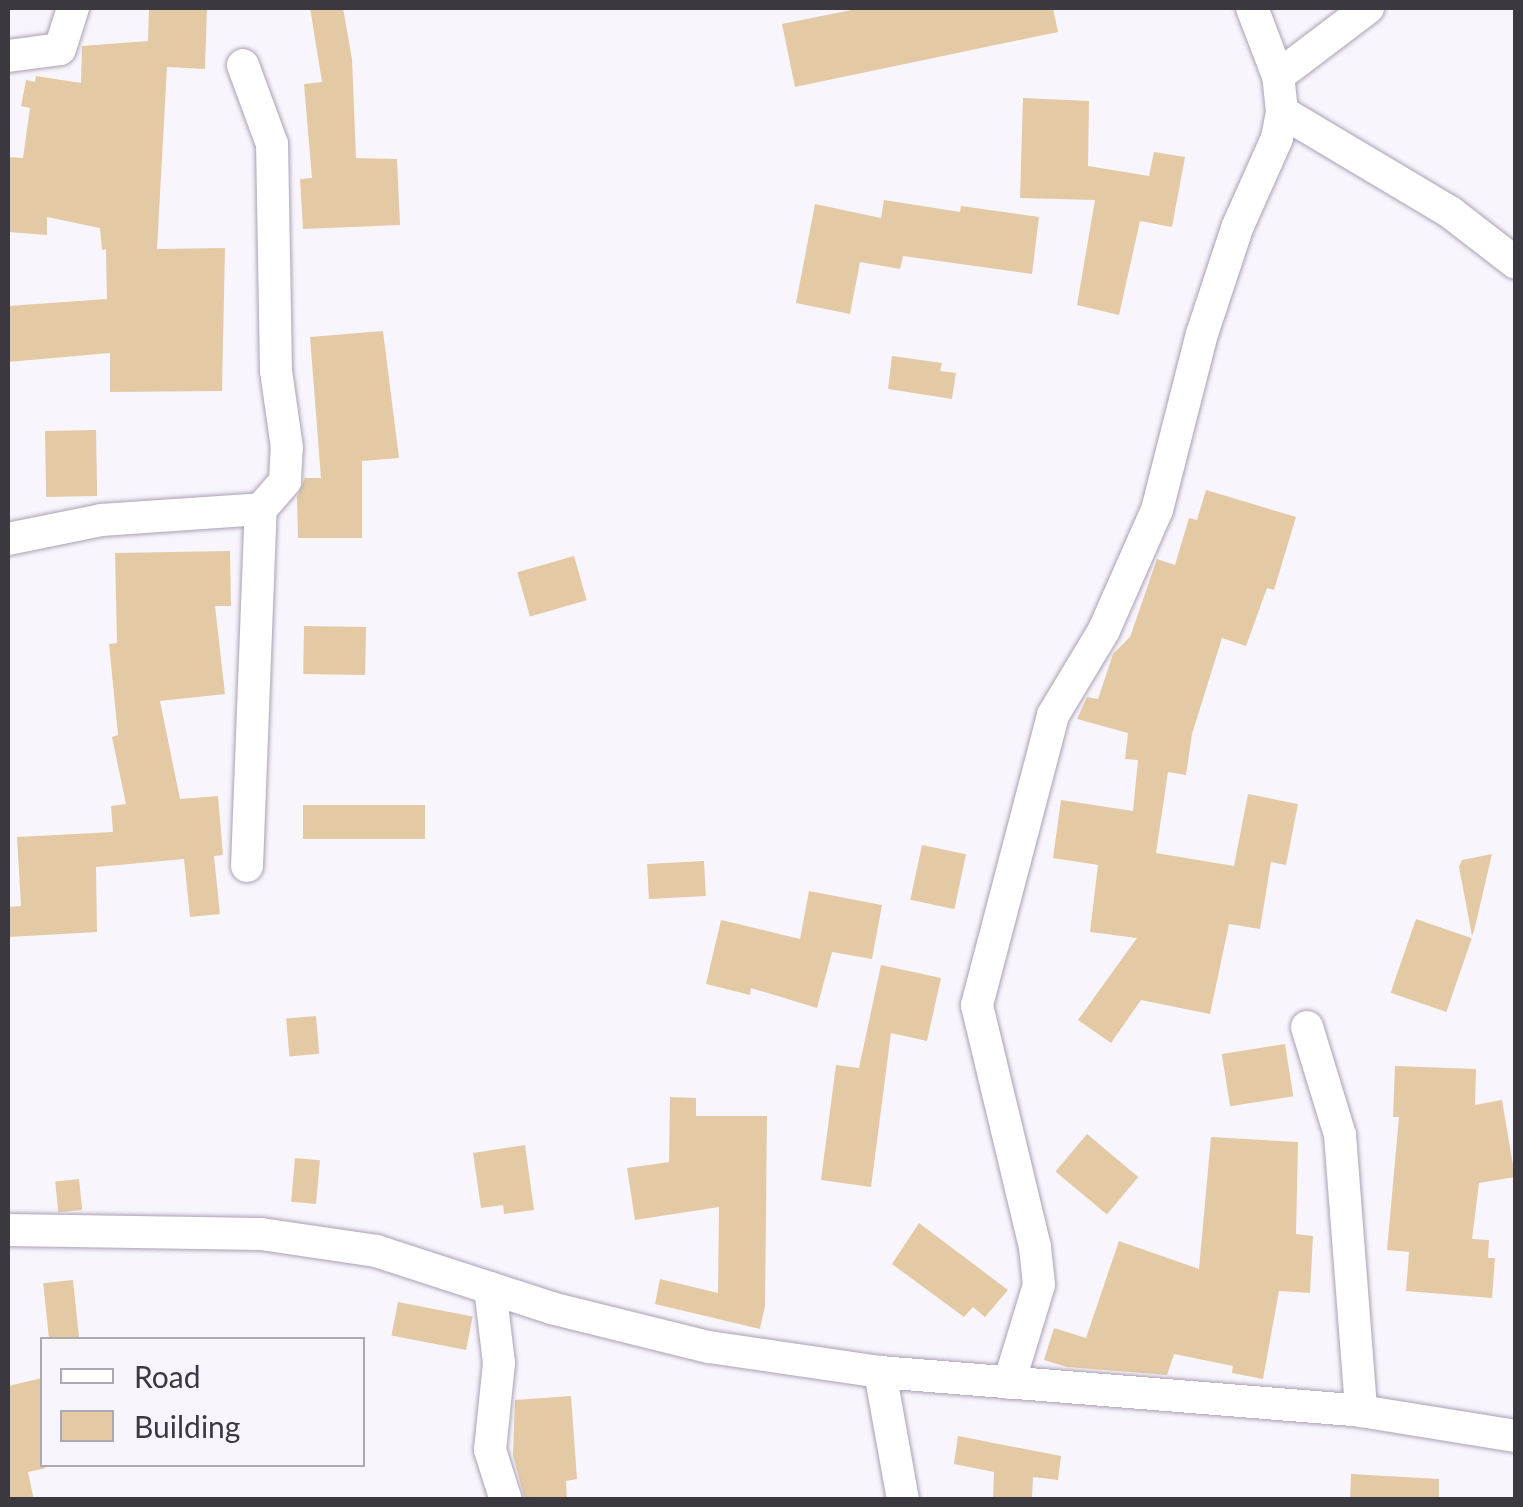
<!DOCTYPE html>
<style>
body{margin:0}
#map{position:relative;width:1523px;height:1507px;overflow:hidden;background:#f9f5fd;font-family:Lato,sans-serif}
div>[style]{position:absolute}
[style*='--x']{left:calc(var(--x)*1px);top:calc(var(--y)*1px);width:calc(var(--w)*1px);rotate:calc(var(--a)*1deg)}
.building>*{inset:0;background:#e3caa5;transform-origin:0 0}
.roads{filter:drop-shadow(0 0 2px #aaa0b2) drop-shadow(0 0 2px #aaa0b2)}
.minor>*{height:32px;margin:-16px;padding:0 16px;transform-origin:16px;border-radius:16px;background:#fff}
span{translate:-50% -50%;white-space:nowrap;text-align:center;line-height:1.15;-webkit-text-stroke:8px #f9f5fd;paint-order:stroke}
.frame{position:absolute;inset:0;border:10px solid #3c3840;pointer-events:none}
.legend{position:absolute;left:40px;top:1337px;width:325px;height:130px;box-sizing:border-box;background:#f9f5fd;border:2px solid #ada9b1;margin:0;padding:12px 18px;list-style:none;font-size:30px;color:#3c3840}
.legend li{display:flex;align-items:center;gap:20px;height:50px}
.legend b{width:50px;border:2px solid #ada9b1}
</style>
<div id="map">
<div class="building">
<div style="clip-path:polygon(149px 8px,207px 8px,205px 69px,167px 67px,157px 249px,225px 248px,222px 391px,110px 392px,110px 353px,8px 362px,8px 306px,107px 299px,106px 249px,102px 250px,100px 228px,47px 217px,47px 235px,8px 232px,8px 157px,23px 158px,30px 108px,21px 106px,26px 80px,35px 82px,36px 76px,81px 83px,82px 46px,148px 41px)"></div>
<div style="clip-path:polygon(310px 8px,343px 8px,352px 59px,356px 158px,397px 159px,400px 225px,303px 229px,300px 179px,312px 178px,304px 84px,322px 82px)"></div>
<div style="clip-path:polygon(861px 8px,1053px 8px,1058px 32px,795px 87px,782px 24px)"></div>
<div style="clip-path:polygon(1023px 98px,1089px 101px,1088px 166px,1149px 176px,1154px 152px,1185px 157px,1172px 227px,1140px 221px,1119px 315px,1077px 305px,1095px 200px,1020px 198px)"></div>
<div style="clip-path:polygon(884px 200px,960px 212px,961px 206px,1039px 217px,1032px 274px,903px 256px,900px 269px,860px 262px,850px 314px,796px 303px,815px 204px,881px 218px)"></div>
<div style="clip-path:polygon(383px 331px,399px 458px,362px 461px,362px 538px,298px 538px,297px 497px,305px 478px,321px 478px,310px 337px)"></div>
<div style="clip-path:polygon(892px 356px,942px 363px,940px 371px,956px 373px,952px 399px,888px 389px)"></div>
<div style="left:96px;top:430px;width:66px;height:51px;rotate:89deg"></div>
<div style="clip-path:polygon(1206px 490px,1296px 517px,1274px 590px,1267px 588px,1246px 646px,1222px 638px,1192px 734px,1186px 775px,1168px 772px,1156px 853px,1234px 866px,1248px 794px,1298px 804px,1286px 865px,1271px 862px,1260px 929px,1229px 924px,1210px 1014px,1141px 1000px,1111px 1043px,1078px 1020px,1137px 938px,1090px 932px,1098px 865px,1053px 858px,1061px 800px,1133px 811px,1138px 760px,1125px 759px,1128px 733px,1077px 719px,1087px 697px,1098px 699px,1113px 654px,1130px 637px,1157px 559px,1175px 565px,1189px 518px,1197px 520px)"></div>
<div style="clip-path:polygon(230px 551px,231px 606px,215px 606px,225px 694px,160px 701px,180px 799px,218px 796px,223px 855px,214px 856px,220px 914px,190px 917px,184px 859px,96px 867px,97px 932px,9px 937px,8px 907px,21px 906px,17px 837px,113px 832px,111px 806px,126px 804px,112px 737px,118px 735px,109px 644px,117px 643px,115px 553px)"></div>
<div style="left:574px;top:556px;width:46px;height:59px;rotate:74deg"></div>
<div style="left:304px;top:626px;width:62px;height:48px;rotate:1deg"></div>
<div style="left:303px;top:805px;width:122px;height:34px"></div>
<div style="left:922px;top:845px;width:45px;height:56px;rotate:12deg"></div>
<div style="clip-path:polygon(1492px 854px,1474px 931px,1472px 936px,1459px 867px,1462px 860px)"></div>
<div style="left:704px;top:861px;width:35px;height:57px;rotate:87deg"></div>
<div style="clip-path:polygon(809px 891px,882px 905px,872px 959px,832px 952px,817px 1008px,751px 988px,750px 995px,706px 984px,721px 920px,800px 939px)"></div>
<div style="left:1416px;top:919px;width:59px;height:78px;rotate:19deg"></div>
<div style="clip-path:polygon(881px 965px,941px 978px,927px 1041px,891px 1033px,871px 1187px,821px 1180px,836px 1065px,859px 1068px)"></div>
<div style="left:316px;top:1016px;width:38px;height:30px;rotate:85deg"></div>
<div style="left:1285px;top:1044px;width:53px;height:64px;rotate:81deg"></div>
<div style="clip-path:polygon(1395px 1066px,1476px 1069px,1475px 1105px,1502px 1100px,1515px 1177px,1479px 1183px,1472px 1239px,1489px 1240px,1488px 1258px,1495px 1258px,1492px 1298px,1406px 1291px,1409px 1252px,1387px 1250px,1399px 1117px,1393px 1117px)"></div>
<div style="clip-path:polygon(670px 1097px,696px 1098px,696px 1116px,767px 1116px,765px 1306px,760px 1329px,655px 1304px,660px 1279px,718px 1293px,719px 1207px,635px 1220px,627px 1168px,669px 1162px)"></div>
<div style="left:1087px;top:1134px;width:67px;height:49px;rotate:40deg"></div>
<div style="clip-path:polygon(1211px 1137px,1298px 1142px,1296px 1234px,1313px 1236px,1310px 1293px,1279px 1291px,1263px 1379px,1232px 1373px,1233px 1366px,1174px 1354px,1167px 1375px,1067px 1367px,1044px 1360px,1054px 1328px,1086px 1338px,1119px 1241px,1199px 1269px)"></div>
<div style="clip-path:polygon(525px 1145px,534px 1210px,504px 1214px,503px 1205px,481px 1208px,473px 1153px)"></div>
<div style="left:295px;top:1158px;width:25px;height:44px;rotate:5deg"></div>
<div style="left:79px;top:1179px;width:31px;height:24px;rotate:84deg"></div>
<div style="clip-path:polygon(919px 1223px,1008px 1290px,985px 1317px,973px 1307px,964px 1317px,892px 1264px)"></div>
<div style="left:73px;top:1280px;width:60px;height:30px;rotate:84deg"></div>
<div style="left:398px;top:1302px;width:76px;height:34px;rotate:11deg"></div>
<div style="clip-path:polygon(42px 1378px,42px 1464px,46px 1468px,28px 1472px,34px 1500px,8px 1500px,8px 1386px)"></div>
<div style="clip-path:polygon(571px 1396px,577px 1479px,566px 1481px,567px 1500px,525px 1500px,513px 1455px,515px 1400px)"></div>
<div style="clip-path:polygon(958px 1436px,1061px 1456px,1058px 1480px,1033px 1477px,1032px 1500px,993px 1500px,994px 1472px,954px 1464px)"></div>
<div style="clip-path:polygon(1351px 1474px,1439px 1479px,1439px 1500px,1350px 1500px)"></div>
</div>
<div class="roads">
<div class="minor">
<div style="--x:8;--y:56;--w:52;--a:-7.7"></div>
<div style="--x:60;--y:49;--w:43;--a:-72.4"></div>
<div style="--x:1278;--y:76;--w:113;--a:-37.1"></div>
<div style="--x:1282;--y:112;--w:196;--a:30.8"></div>
<div style="--x:1450;--y:212;--w:83;--a:37.7"></div>
<div style="--x:8;--y:539;--w:95;--a:-11.5"></div>
<div style="--x:101;--y:520;--w:160;--a:-3.9"></div>
<div style="--x:261;--y:509;--w:37;--a:-49"></div>
<div style="--x:285;--y:481;--w:33;--a:-87"></div>
<div style="--x:287;--y:448;--w:78;--a:-98.1"></div>
<div style="--x:276;--y:371;--w:227;--a:-91"></div>
<div style="--x:272;--y:144;--w:84;--a:-110.2"></div>
<div style="--x:247;--y:866;--w:357;--a:-87.8"></div>
<div style="--x:1307;--y:1027;--w:113;--a:73"></div>
<div style="--x:1340;--y:1135;--w:277;--a:85.6"></div>
<div style="--x:8;--y:1230;--w:253;--a:0.9"></div>
<div style="--x:261;--y:1234;--w:116;--a:8.4"></div>
<div style="--x:376;--y:1251;--w:184;--a:18"></div>
<div style="--x:551;--y:1308;--w:163;--a:13.9"></div>
<div style="--x:709;--y:1347;--w:173;--a:8.3"></div>
<div style="--x:880;--y:1372;--w:483;--a:4.6"></div>
<div style="--x:1361;--y:1411;--w:157;--a:9.2"></div>
<div style="--x:490;--y:1288;--w:76;--a:83.2"></div>
<div style="--x:499;--y:1363;--w:87;--a:95.9"></div>
<div style="--x:490;--y:1450;--w:52;--a:72.3"></div>
<div style="--x:880;--y:1372;--w:130;--a:79.8"></div>
<div style="--x:1009;--y:1383;--w:102;--a:-73"></div>
<div style="--x:1039;--y:1285;--w:38;--a:-96"></div>
<div style="--x:1035;--y:1247;--w:249;--a:-103.5"></div>
<div style="--x:977;--y:1005;--w:300;--a:-75.3"></div>
<div style="--x:1053;--y:715;--w:99;--a:-59"></div>
<div style="--x:1104;--y:630;--w:131;--a:-66.2"></div>
<div style="--x:1157;--y:510;--w:182;--a:-75.7"></div>
<div style="--x:1202;--y:334;--w:112;--a:-71.7"></div>
<div style="--x:1237;--y:228;--w:98;--a:-66"></div>
<div style="--x:1277;--y:138;--w:26;--a:-79"></div>
<div style="--x:1282;--y:112;--w:36;--a:-96"></div>
<div style="--x:1278;--y:76;--w:73;--a:-110.9"></div>
</div>
</div>
<div class="frame"></div>
<ul class="legend">
<li><b style="height:12px;background:#fff"></b>Road</li>
<li><b style="height:28px;background:#e3caa5"></b>Building</li>
</ul>
</div>
